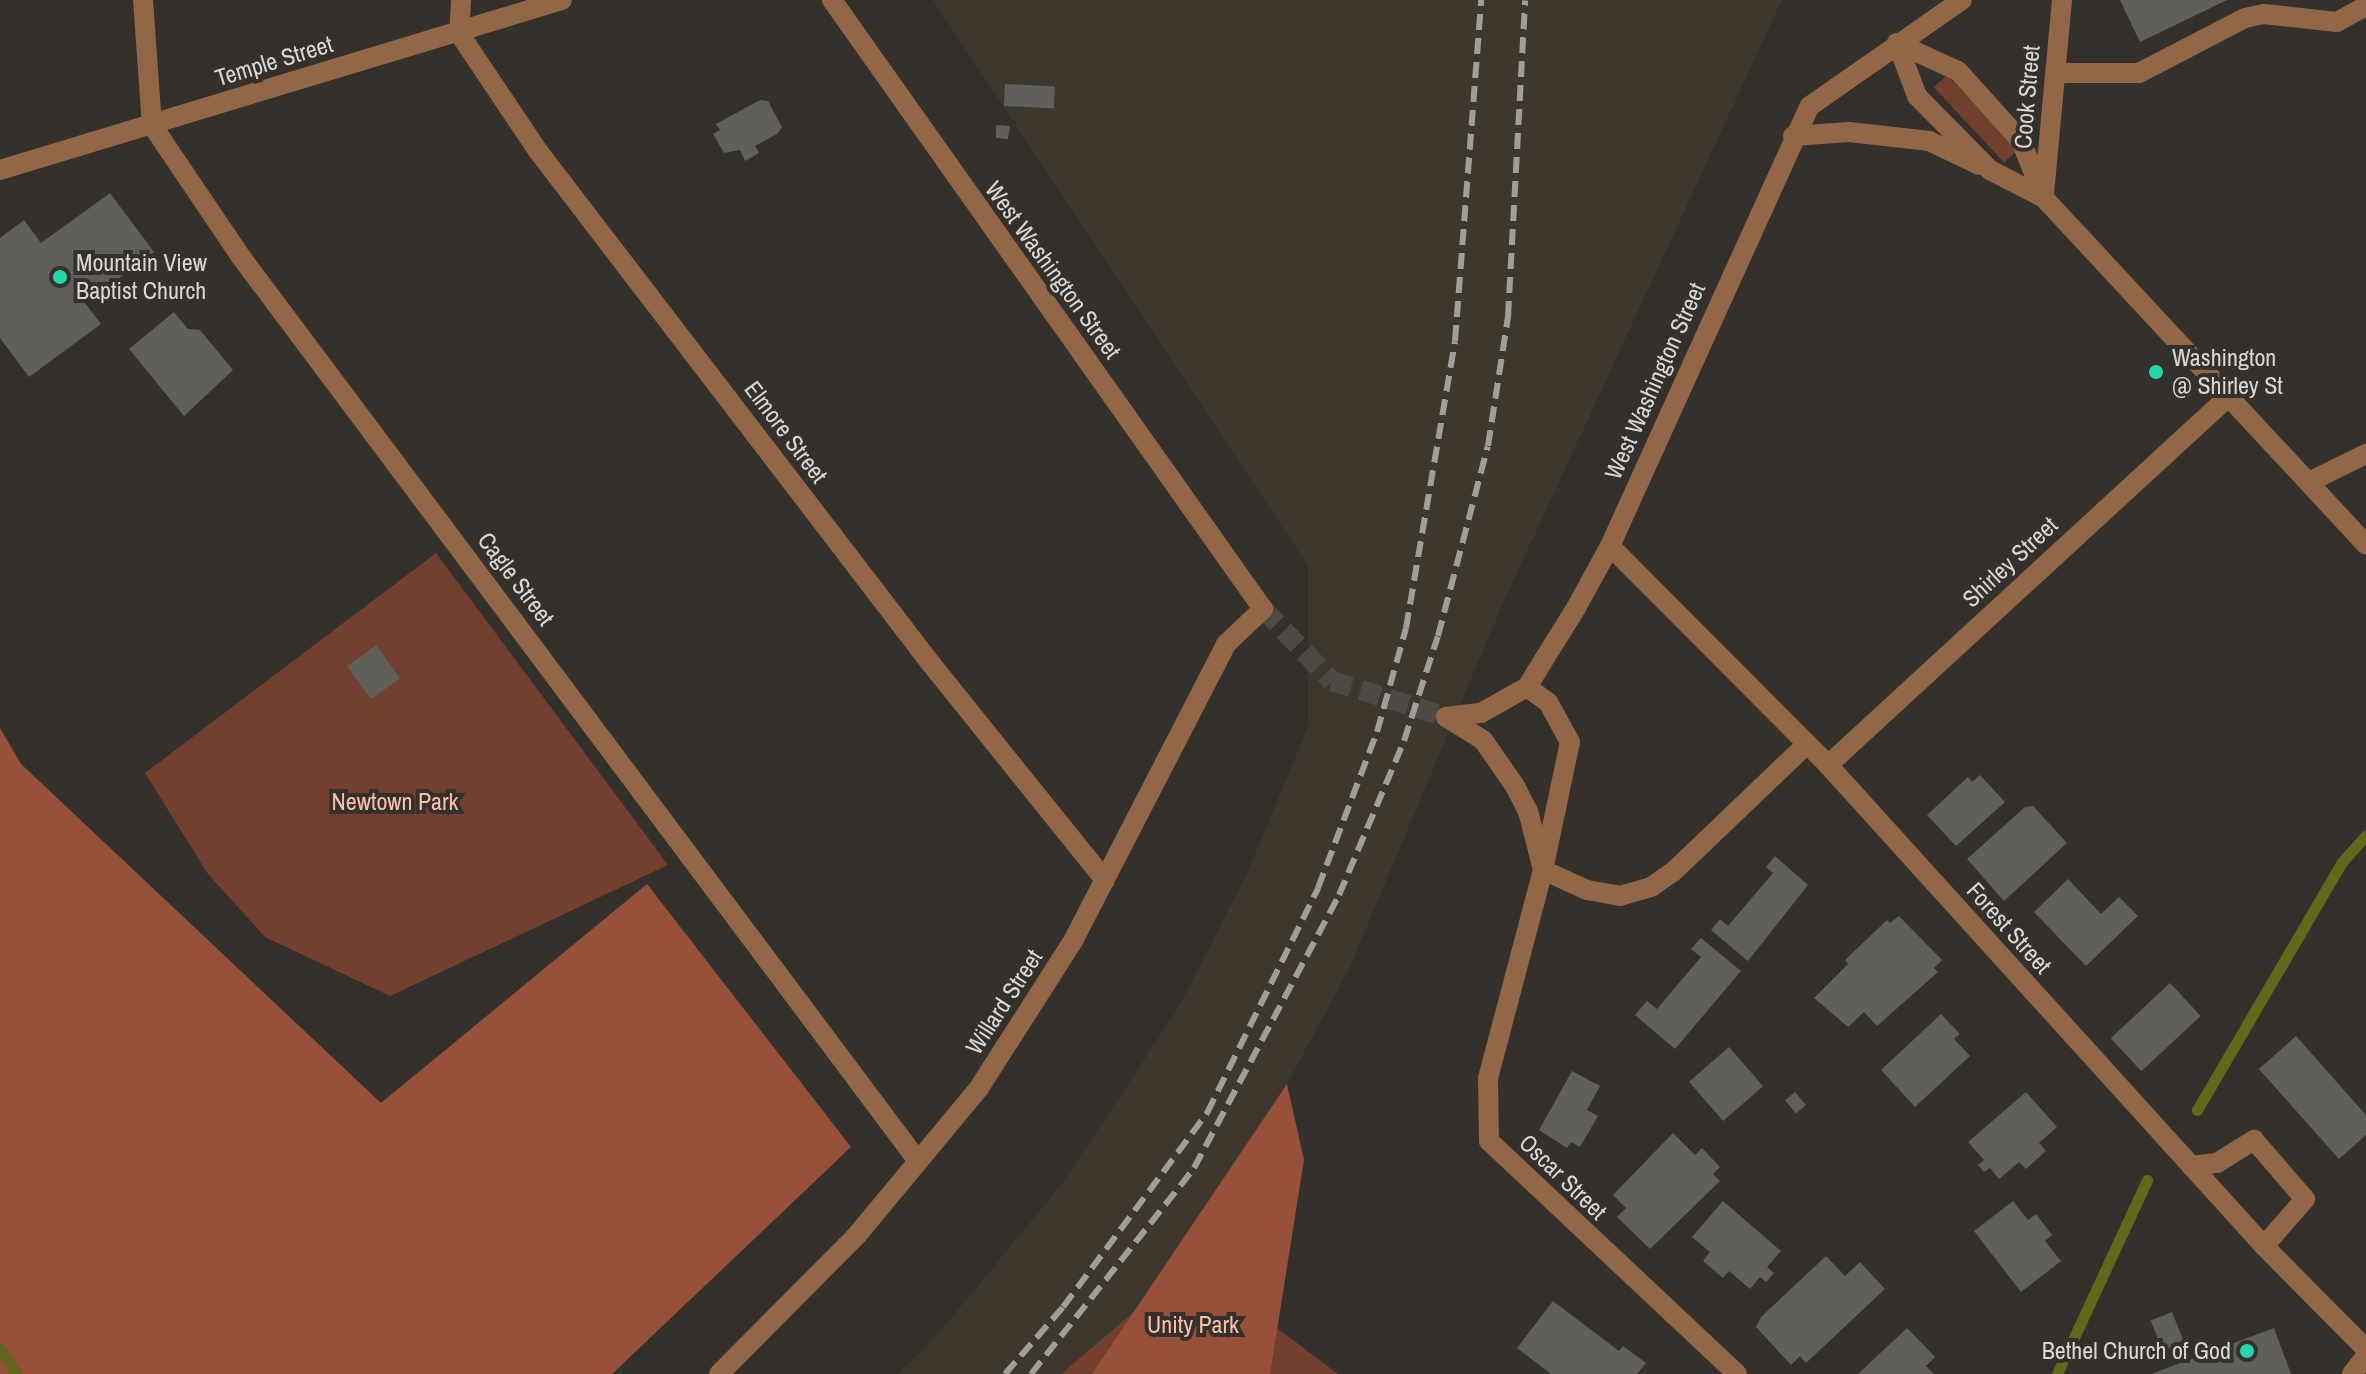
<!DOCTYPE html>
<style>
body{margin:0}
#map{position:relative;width:2366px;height:1374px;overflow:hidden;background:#34312d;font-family:"Archivo Narrow",sans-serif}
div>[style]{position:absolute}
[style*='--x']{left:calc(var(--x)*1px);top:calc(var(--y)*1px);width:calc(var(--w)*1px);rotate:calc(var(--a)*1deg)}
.built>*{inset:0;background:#3d372d}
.green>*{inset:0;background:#733f2e;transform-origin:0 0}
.forest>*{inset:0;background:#97513b}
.stream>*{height:11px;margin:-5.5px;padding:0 5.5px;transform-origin:5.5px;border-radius:5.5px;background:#60681a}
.building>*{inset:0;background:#605f5a;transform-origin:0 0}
.minor-tunnel>*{height:20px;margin-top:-10px;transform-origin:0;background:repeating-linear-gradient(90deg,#4d4a46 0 20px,transparent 0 30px)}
.minor>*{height:20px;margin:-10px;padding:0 10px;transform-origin:10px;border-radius:10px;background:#926747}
.rail>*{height:6px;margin-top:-3px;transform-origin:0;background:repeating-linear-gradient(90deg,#a09e9b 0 16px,transparent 0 24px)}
.dots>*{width:22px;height:22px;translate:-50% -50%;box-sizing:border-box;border:4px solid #34312d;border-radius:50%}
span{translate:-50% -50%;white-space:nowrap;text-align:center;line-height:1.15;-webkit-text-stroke:8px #34312d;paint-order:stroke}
.street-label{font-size:24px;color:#dad8d5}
.poi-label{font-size:24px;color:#dad8d5}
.left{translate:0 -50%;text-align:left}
.right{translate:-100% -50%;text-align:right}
.park-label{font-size:24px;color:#fdbfaa}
</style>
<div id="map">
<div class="built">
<div style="clip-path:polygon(933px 0,1782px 0,1503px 603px,1349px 969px,1287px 1084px,1092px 1374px,898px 1374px,943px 1328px,1061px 1185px,1177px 1010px,1246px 876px,1308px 727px,1308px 566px)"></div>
</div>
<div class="green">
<div style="left:1947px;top:75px;width:103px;height:18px;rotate:47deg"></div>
<div style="clip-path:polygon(436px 553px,668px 865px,390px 996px,265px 937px,208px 874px,145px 773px)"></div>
<div style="clip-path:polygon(1191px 1263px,1338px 1374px,1061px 1374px)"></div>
</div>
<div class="forest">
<div style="clip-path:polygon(0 728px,21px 764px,381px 1103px,647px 884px,851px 1147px,612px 1374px,0 1374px)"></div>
<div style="clip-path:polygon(1287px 1084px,1304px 1160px,1270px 1374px,1092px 1374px)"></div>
</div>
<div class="stream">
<div style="--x:2197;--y:1110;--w:287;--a:-59.7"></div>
<div style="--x:2342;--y:862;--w:36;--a:-48"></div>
<div style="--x:0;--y:1349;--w:30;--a:57"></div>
<div style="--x:2057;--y:1374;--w:214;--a:-65.1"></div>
</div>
<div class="building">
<div style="clip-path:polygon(2120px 0,2227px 0,2140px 42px)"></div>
<div style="left:1005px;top:84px;width:50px;height:22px;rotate:3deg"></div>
<div style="clip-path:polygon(760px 100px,768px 101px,782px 127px,777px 134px,755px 146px,759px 153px,745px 161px,740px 150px,724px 153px,713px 134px,720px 130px,716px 124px)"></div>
<div style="clip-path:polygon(996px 125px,1010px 126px,1008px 139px,996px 138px)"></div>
<div style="clip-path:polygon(110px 193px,154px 252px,85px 303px,101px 324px,29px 377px,0 338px,0 238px,24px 220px,41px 243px)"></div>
<div style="clip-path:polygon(174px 312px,188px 329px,200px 330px,233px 370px,184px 416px,129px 349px)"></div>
<div style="left:376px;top:645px;width:41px;height:36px;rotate:54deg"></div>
<div style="clip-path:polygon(1980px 775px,2005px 802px,1956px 846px,1927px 815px,1968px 777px,1972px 782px)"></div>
<div style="clip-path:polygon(2033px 806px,2067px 843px,2004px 901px,1967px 859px,2025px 807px)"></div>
<div style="clip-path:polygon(1775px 856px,1808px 885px,1748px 961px,1711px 930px,1720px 919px,1728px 926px,1773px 873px,1766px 867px)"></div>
<div style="clip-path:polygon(2068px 879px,2101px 914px,2119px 897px,2138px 916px,2086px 966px,2034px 912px)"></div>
<div style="clip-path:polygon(1899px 916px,1942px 960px,1934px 968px,1938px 972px,1877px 1026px,1864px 1012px,1848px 1027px,1814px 998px,1848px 964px,1845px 960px,1887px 920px,1890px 923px)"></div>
<div style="clip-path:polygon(1701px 938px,1741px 971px,1675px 1049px,1635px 1015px,1647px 1001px,1657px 1009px,1701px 957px,1691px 949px)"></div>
<div style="left:2170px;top:983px;width:45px;height:81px;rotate:47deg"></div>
<div style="clip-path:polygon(1941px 1014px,1960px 1034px,1954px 1039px,1970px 1056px,1915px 1107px,1881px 1070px)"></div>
<div style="clip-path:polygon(2296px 1036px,2366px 1115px,2366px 1135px,2339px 1159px,2259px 1069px)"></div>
<div style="left:1729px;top:1047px;width:52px;height:53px;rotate:49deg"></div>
<div style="clip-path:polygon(1572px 1071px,1600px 1086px,1587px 1110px,1598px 1116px,1580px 1147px,1571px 1142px,1567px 1148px,1539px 1130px)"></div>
<div style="left:1795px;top:1092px;width:17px;height:13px;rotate:50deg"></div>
<div style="clip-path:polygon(2026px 1092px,2057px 1127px,2039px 1143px,2046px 1151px,2026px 1169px,2019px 1162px,1999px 1179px,1990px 1168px,1984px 1172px,1978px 1165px,1984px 1160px,1968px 1142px)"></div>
<div style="clip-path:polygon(1673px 1133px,1695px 1155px,1702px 1148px,1720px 1167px,1713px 1174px,1720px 1181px,1650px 1249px,1617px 1217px,1626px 1208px,1613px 1195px)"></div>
<div style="clip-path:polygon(1723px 1201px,1781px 1251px,1767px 1267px,1774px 1273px,1766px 1282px,1760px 1277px,1750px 1289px,1729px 1271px,1723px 1278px,1703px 1261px,1710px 1252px,1692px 1237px)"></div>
<div style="clip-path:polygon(2013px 1201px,2028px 1220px,2036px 1214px,2052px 1235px,2045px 1241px,2061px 1261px,2021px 1292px,1974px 1231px)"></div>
<div style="clip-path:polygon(1826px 1256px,1845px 1276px,1860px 1262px,1885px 1289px,1806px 1363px,1800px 1356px,1791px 1365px,1756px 1327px,1761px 1317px)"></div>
<div style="clip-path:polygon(1553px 1301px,1619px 1351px,1623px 1346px,1646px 1363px,1637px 1374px,1551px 1374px,1517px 1348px)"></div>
<div style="left:2172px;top:1312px;width:35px;height:23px;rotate:68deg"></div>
<div style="clip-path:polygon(1907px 1328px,1935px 1357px,1926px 1366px,1934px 1374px,1858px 1374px)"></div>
<div style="clip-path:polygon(2274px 1328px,2291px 1374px,2151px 1374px)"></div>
</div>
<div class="minor-tunnel">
<div style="--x:1263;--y:609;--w:100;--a:46.2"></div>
<div style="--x:1332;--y:681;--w:120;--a:17.5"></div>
</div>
<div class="minor">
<div style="--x:143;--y:0;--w:125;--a:85.9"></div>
<div style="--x:152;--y:125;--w:159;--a:56"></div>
<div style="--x:241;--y:257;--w:1129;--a:53.17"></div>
<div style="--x:461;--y:0;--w:33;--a:93"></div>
<div style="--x:459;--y:33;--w:142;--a:56.2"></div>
<div style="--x:538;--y:151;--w:648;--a:52.53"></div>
<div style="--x:932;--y:665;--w:276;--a:51.2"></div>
<div style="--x:1897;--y:43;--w:57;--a:69.3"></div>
<div style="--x:1917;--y:96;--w:104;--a:45.4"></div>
<div style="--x:1990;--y:170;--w:61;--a:27.4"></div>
<div style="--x:2044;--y:198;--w:473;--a:47.1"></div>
<div style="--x:1897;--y:43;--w:67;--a:24.7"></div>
<div style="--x:1958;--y:71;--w:94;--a:48"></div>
<div style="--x:2021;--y:141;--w:61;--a:68"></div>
<div style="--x:2056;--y:73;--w:83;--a:0"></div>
<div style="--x:2139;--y:73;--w:119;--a:-27.4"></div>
<div style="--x:2245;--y:18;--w:19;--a:-12"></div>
<div style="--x:2264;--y:14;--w:73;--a:6.3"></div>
<div style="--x:2337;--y:22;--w:33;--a:-29"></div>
<div style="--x:1793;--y:136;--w:56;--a:-4.1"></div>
<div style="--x:1849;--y:132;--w:81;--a:6.4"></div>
<div style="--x:1929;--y:141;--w:55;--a:25.6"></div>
<div style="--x:0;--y:170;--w:587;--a:-16.83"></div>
<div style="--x:2044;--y:194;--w:195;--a:-84.7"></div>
<div style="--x:2309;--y:482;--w:64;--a:-26.2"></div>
<div style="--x:1610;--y:546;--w:309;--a:45.1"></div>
<div style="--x:1828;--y:765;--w:649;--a:47.81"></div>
<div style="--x:2264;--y:1246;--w:145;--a:45.3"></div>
<div style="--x:1527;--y:687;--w:26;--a:36"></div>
<div style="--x:1548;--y:702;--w:46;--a:61.2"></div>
<div style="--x:1570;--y:742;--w:131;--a:101.9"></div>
<div style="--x:1543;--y:870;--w:215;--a:104.8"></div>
<div style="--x:1488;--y:1078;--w:63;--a:89.1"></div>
<div style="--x:1489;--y:1141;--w:340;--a:43.2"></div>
<div style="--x:1446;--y:717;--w:35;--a:-7"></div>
<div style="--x:1481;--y:713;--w:53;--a:-29.5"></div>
<div style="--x:1527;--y:687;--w:93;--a:-58.2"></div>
<div style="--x:1576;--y:608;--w:71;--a:-61.3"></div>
<div style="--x:1610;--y:546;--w:483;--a:-65.6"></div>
<div style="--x:1810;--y:106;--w:185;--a:-34.9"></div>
<div style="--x:1446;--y:717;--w:44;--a:31.9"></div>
<div style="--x:1483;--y:740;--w:56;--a:55.2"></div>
<div style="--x:1515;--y:786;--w:28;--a:63"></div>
<div style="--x:1528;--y:811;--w:61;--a:75.7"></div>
<div style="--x:1543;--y:870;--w:48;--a:24.4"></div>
<div style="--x:1587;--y:890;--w:34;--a:10"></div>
<div style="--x:1620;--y:896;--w:32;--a:-16"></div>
<div style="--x:1651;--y:887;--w:28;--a:-35"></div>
<div style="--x:1674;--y:871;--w:184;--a:-43.7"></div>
<div style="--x:1828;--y:765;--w:542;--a:-42.61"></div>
<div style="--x:2191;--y:1166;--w:26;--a:-7"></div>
<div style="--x:2217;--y:1163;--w:44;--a:-31.9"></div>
<div style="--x:2254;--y:1140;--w:78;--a:49.2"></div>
<div style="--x:2305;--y:1199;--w:62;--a:131.1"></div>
<div style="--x:719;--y:1374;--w:196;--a:-45.2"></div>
<div style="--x:857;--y:1235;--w:191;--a:-50.3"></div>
<div style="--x:979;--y:1088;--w:174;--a:-57.4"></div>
<div style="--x:1073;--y:941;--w:334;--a:-62.7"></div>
<div style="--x:1226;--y:644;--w:51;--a:-43.4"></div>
<div style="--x:1263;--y:609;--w:746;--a:-125.29"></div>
<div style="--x:2352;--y:1374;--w:23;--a:-52"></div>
</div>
<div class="rail">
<div style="--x:1005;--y:1374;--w:89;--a:-49.1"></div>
<div style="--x:1063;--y:1307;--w:242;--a:-53.4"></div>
<div style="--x:1207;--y:1113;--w:251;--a:-63.7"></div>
<div style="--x:1318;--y:888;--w:167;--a:-69.3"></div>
<div style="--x:1377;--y:732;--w:108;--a:-74.4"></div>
<div style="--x:1406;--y:628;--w:291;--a:-80.3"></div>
<div style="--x:1455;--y:341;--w:342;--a:-85.6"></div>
<div style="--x:1031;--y:1374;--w:263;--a:-51.6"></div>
<div style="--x:1194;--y:1168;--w:309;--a:-62"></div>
<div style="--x:1339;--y:895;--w:167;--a:-67.1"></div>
<div style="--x:1404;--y:741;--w:110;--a:-72.1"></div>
<div style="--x:1438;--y:636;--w:196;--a:-75.3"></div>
<div style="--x:1488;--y:446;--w:131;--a:-81.2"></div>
<div style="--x:1508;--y:317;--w:317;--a:-86.9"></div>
</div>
<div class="dots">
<div style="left:60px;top:277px;background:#24d5af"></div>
<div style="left:2156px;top:372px;background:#24d5af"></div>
<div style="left:2247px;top:1351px;background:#24d5af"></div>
</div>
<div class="street-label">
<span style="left:274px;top:61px;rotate:-17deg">Temple Street</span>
<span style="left:2027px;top:97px;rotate:-85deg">Cook Street</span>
<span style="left:1053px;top:270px;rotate:54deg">West Washington Street</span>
<span style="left:1655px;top:381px;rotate:-66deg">West Washington Street</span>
<span style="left:786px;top:432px;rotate:53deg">Elmore Street</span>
<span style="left:2010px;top:562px;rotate:-43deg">Shirley Street</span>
<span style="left:516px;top:579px;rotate:53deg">Cagle Street</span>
<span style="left:2009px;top:928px;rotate:48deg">Forest Street</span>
<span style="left:1004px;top:1002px;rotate:-57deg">Willard Street</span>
<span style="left:1563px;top:1177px;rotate:44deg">Oscar Street</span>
</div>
<div class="poi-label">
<span class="left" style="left:76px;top:277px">Mountain View<br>Baptist Church</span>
<span class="left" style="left:2172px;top:372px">Washington<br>@ Shirley St</span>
<span class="right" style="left:2231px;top:1351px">Bethel Church of God</span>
</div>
<div class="park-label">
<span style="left:395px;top:802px">Newtown Park</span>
<span style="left:1193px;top:1325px">Unity Park</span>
</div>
</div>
